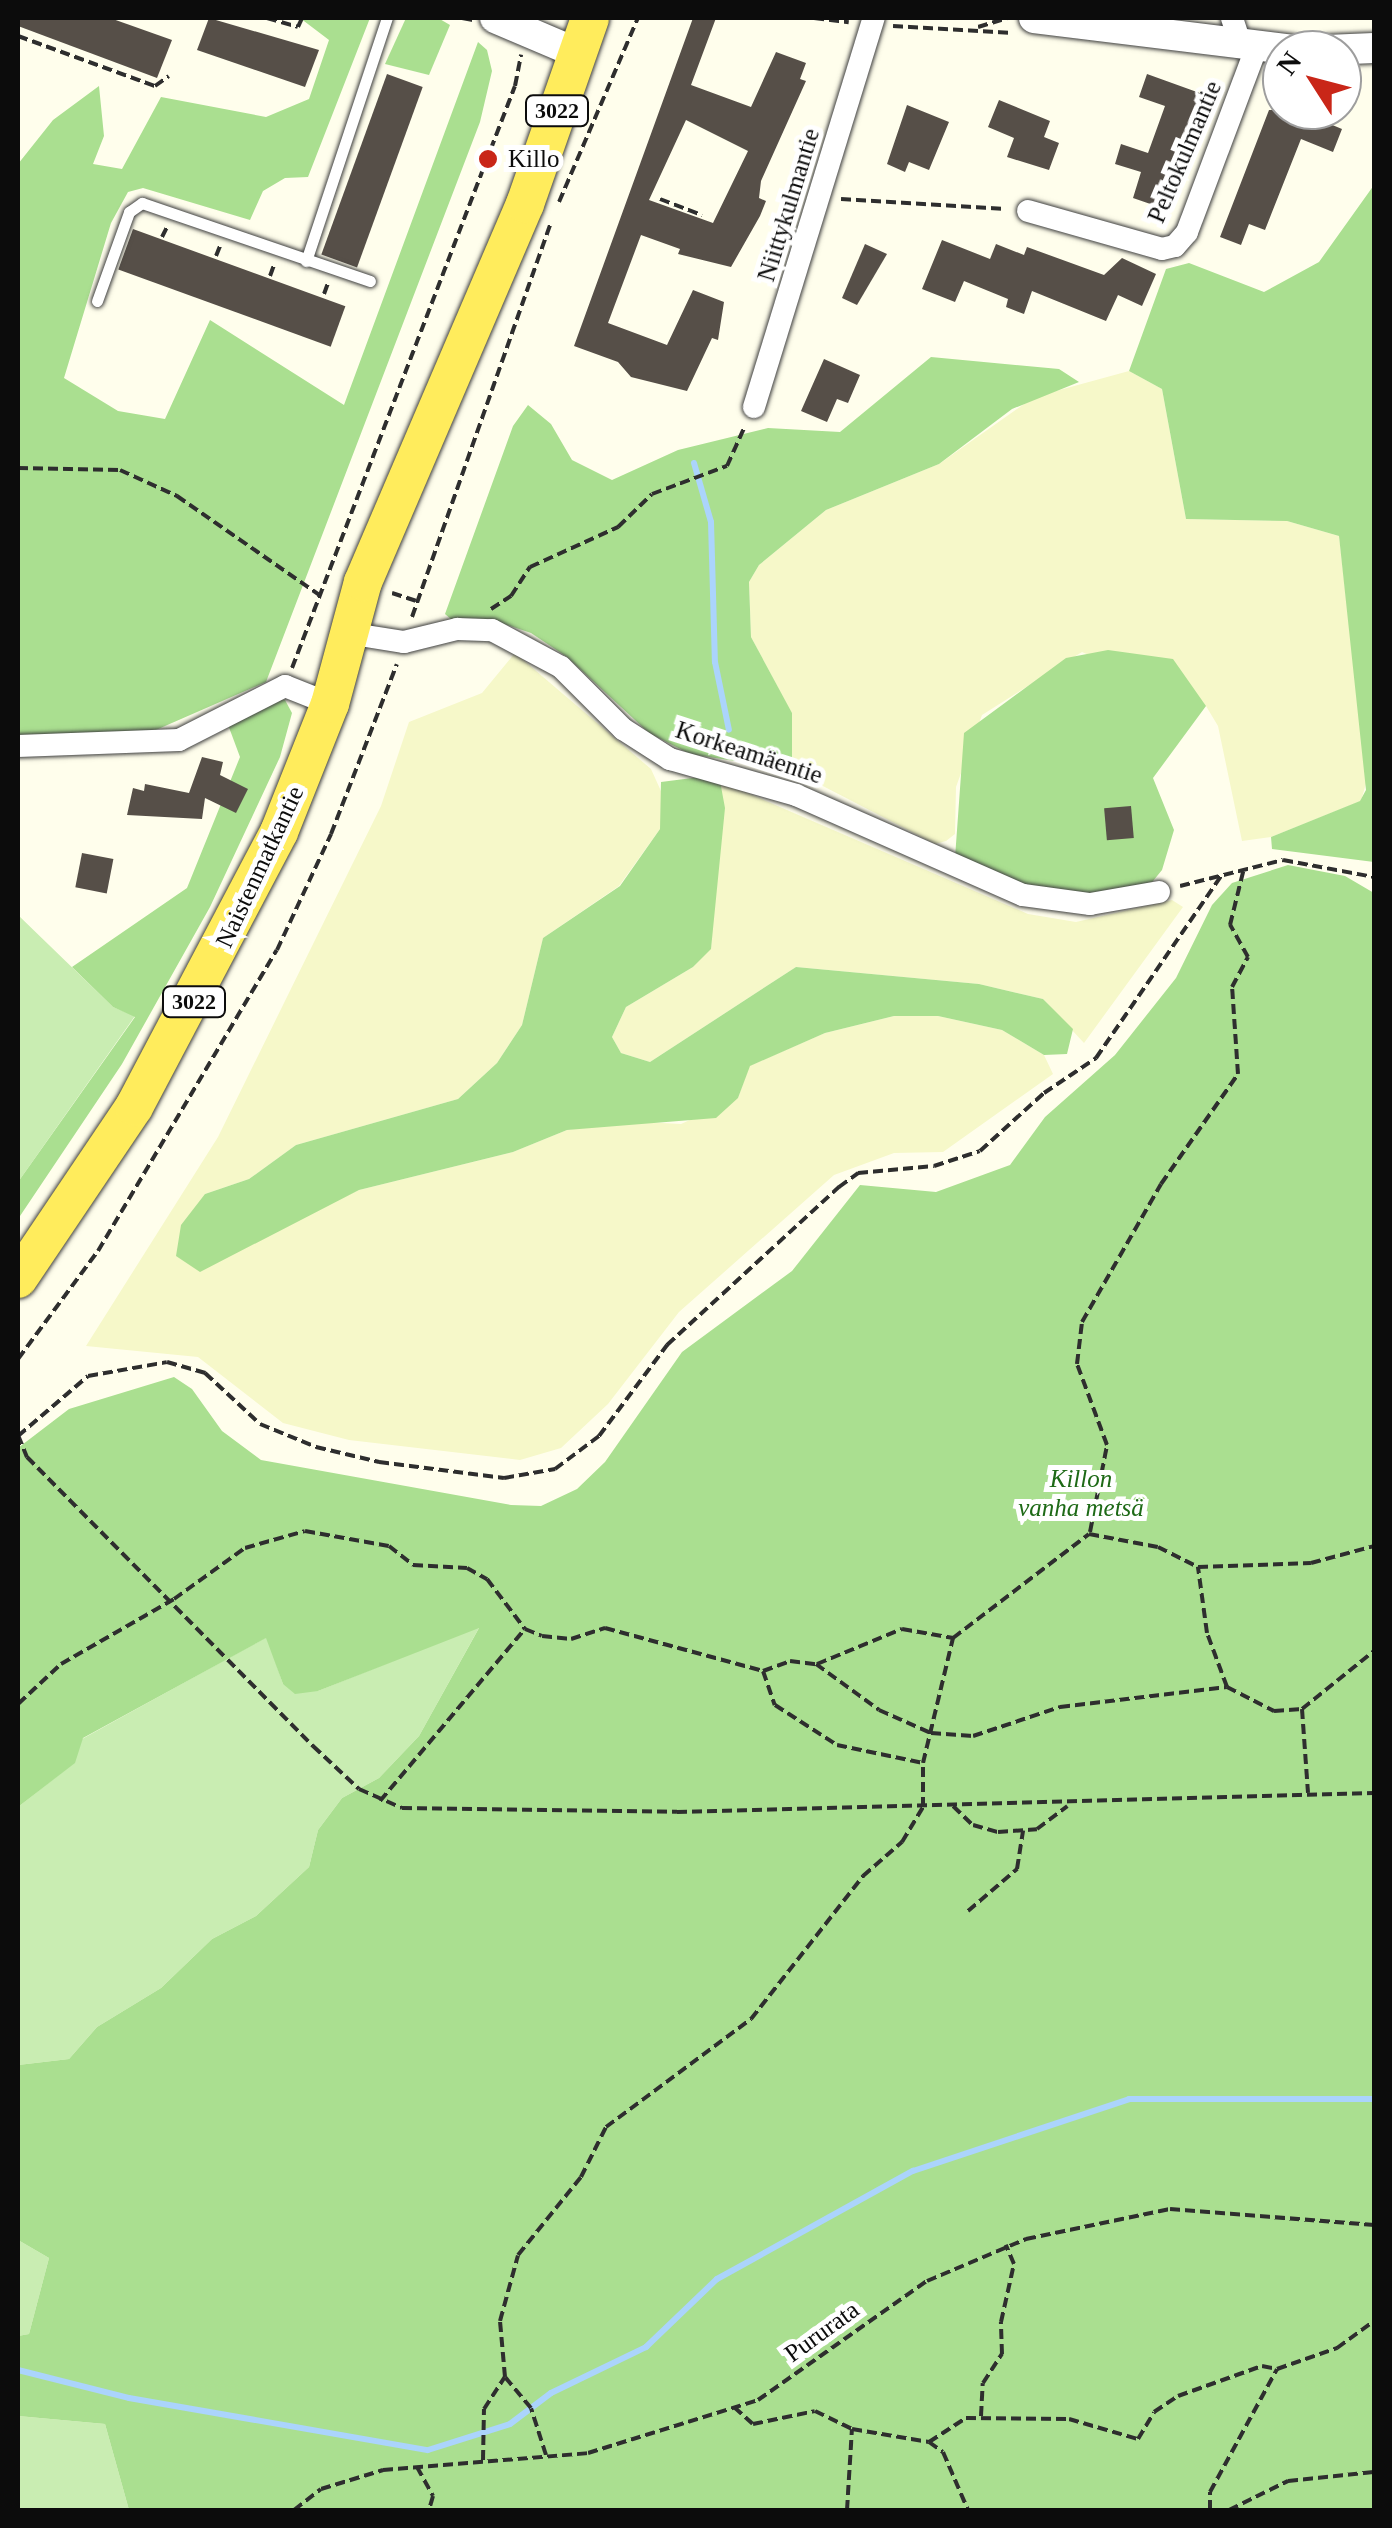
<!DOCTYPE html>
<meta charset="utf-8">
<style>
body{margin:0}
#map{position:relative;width:1392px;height:2528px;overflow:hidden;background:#fffeec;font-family:Georgia,serif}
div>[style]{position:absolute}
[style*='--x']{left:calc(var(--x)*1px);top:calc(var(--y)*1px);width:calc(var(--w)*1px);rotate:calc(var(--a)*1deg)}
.farmland>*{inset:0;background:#f6f8c9}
.green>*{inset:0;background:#c9edb2}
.forest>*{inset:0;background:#aadf90}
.stream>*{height:6px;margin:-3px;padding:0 3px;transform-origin:3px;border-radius:3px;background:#abd4fc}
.building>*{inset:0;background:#564f48;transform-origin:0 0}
.path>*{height:4px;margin-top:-2px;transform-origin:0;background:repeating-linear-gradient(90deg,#2e2e2e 0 10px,transparent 0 15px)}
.roads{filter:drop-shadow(0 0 2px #3f3f3f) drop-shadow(0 0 2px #3f3f3f)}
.service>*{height:11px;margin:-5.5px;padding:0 5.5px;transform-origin:5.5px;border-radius:5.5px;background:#fff}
.minor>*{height:22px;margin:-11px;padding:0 11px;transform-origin:11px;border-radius:11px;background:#fff}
.tertiary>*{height:30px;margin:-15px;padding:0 15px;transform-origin:15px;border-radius:15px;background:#fff}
.primary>*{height:38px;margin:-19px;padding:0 19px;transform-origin:19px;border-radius:19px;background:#ffec5c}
.dots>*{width:28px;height:28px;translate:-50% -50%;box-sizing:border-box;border:5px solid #fff;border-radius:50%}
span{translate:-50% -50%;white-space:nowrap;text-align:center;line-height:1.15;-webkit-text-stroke:10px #fff;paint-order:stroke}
.shield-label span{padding:2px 8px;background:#fff;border:2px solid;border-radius:8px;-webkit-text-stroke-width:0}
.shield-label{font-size:22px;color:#0c0c0c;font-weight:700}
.street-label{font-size:25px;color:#0c0c0c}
.poi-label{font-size:25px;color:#0c0c0c}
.left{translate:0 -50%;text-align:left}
.park-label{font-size:25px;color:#1e6a17;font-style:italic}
.frame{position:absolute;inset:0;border:20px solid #0c0c0c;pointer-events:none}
.north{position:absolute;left:1262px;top:30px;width:100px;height:100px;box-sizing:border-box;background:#fff;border:2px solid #9e9e9e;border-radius:50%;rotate:306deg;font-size:28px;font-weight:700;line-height:40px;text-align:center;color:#0c0c0c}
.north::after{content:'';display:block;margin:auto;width:35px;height:45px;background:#c92618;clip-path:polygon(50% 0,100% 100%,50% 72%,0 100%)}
</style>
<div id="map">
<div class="farmland">
<div style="clip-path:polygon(1129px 371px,1162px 389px,1186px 519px,1287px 521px,1339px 536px,1367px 780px,1361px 801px,1271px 837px,1242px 841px,1218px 726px,1206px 706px,1082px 652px,982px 715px,956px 787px,955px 834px,946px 841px,935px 844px,792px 770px,792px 714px,751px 637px,749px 582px,759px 565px,826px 510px,939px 464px,1034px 397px)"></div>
<div style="clip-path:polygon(515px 653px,651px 769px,665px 800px,660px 829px,619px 886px,543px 938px,522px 1025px,497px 1063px,458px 1099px,296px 1145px,249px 1179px,205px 1194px,279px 1227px,359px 1190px,513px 1152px,567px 1130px,623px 1121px,681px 1124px,738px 1098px,749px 1066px,825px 1033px,894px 1016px,938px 1016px,1002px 1030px,1044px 1055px,1053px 1074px,943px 1152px,894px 1153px,834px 1175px,679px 1312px,608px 1404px,561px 1448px,520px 1460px,349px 1440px,283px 1423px,198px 1357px,86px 1346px,218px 1137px,381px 806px,409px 722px,482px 693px)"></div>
<div style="clip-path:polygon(720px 781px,1028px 914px,1076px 922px,1172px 900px,1183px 907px,1084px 1043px,1043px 999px,979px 984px,796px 967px,650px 1062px,621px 1053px,612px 1037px,626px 1007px,693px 967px,711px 948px)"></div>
</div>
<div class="green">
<div style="clip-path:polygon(18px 915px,113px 1007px,135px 1016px,18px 1182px)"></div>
<div style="clip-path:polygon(480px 1626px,419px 1736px,379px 1778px,342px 1798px,318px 1830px,309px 1867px,256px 1916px,212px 1939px,161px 1988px,97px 2027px,69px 2059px,18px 2065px,18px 1807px,74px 1763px,82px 1739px,267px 1637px,283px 1684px,318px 1691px)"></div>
<div style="clip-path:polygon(18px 2240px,49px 2258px,29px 2334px,18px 2336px)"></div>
<div style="clip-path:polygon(18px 2416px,105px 2424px,129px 2510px,18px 2510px)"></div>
</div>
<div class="forest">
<div style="clip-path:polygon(300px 18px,370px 18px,308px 177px,285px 178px,263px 191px,250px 220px,143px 188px,128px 192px,111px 223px,64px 378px,118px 411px,165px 419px,210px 320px,344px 405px,478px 42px,487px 50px,492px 71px,480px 122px,266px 682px,149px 733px,18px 735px,18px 164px,53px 120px,99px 86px,104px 136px,93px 164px,122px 169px,161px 97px,266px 117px,309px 99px,329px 40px)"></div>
<div style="clip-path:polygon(406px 18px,438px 18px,450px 25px,429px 75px,385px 64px)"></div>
<div style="clip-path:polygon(1374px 185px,1374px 862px,1272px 849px,1271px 837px,1360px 801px,1366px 790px,1339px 536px,1287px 521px,1186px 519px,1162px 389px,1129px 371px,1166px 269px,1189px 263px,1264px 292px,1319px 262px)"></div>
<div style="clip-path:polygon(931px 357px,1059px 369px,1079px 382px,1012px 409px,939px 464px,826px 510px,759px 565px,749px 582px,751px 637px,792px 713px,792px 770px,690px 754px,649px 733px,567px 657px,531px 633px,489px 619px,453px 621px,445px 614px,513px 426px,528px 405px,551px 424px,572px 460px,612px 480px,678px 450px,768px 428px,840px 432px)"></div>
<div style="clip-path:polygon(1108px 650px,1173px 659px,1206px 706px,1153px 778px,1174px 830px,1162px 870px,1144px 892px,1097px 899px,1036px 892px,955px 858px,964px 733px,1066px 658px)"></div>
<div style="clip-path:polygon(276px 699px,285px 700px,292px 713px,280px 757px,210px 907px,122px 1064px,18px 1219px,18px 1182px,135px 1017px,113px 1007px,72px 967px,187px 888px,240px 757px,227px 722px)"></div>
<div style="clip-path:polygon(708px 776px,720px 781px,725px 808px,711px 949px,693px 967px,626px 1007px,612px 1037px,621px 1053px,650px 1062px,796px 967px,979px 984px,1043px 999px,1073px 1029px,1067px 1054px,1044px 1055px,1002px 1030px,938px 1016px,894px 1016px,825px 1033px,750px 1066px,738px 1098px,716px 1118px,567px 1130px,513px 1152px,359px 1190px,200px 1272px,176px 1256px,181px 1225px,205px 1194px,249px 1179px,296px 1145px,458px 1099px,497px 1063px,522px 1025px,543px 938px,620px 886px,660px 829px,661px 782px)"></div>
<div style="clip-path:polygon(1288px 865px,1345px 876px,1374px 893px,1374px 2510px,129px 2510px,105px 2424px,18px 2416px,18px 2336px,29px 2334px,49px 2258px,18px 2240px,18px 2065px,69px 2059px,97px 2027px,161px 1988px,212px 1939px,256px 1916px,309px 1867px,318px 1830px,342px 1798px,379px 1778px,419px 1736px,479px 1628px,318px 1691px,295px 1694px,283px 1684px,266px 1638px,83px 1738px,75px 1763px,18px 1807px,18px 1448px,69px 1409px,174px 1377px,192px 1389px,222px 1431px,261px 1460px,511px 1505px,541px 1506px,577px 1489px,605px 1462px,682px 1352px,792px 1271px,860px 1185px,936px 1192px,1010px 1165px,1045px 1117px,1115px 1055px,1176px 978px,1212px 905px,1232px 883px)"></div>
</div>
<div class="stream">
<div style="--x:694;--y:463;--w:61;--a:73.9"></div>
<div style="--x:711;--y:522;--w:140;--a:88.4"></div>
<div style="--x:715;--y:662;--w:69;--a:78.4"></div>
<div style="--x:18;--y:2370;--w:114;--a:14.2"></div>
<div style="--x:129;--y:2398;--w:303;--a:9.9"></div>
<div style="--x:428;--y:2450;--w:86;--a:-17.6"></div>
<div style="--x:510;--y:2424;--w:51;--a:-37.1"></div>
<div style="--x:551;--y:2393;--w:106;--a:-25.8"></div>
<div style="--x:646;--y:2347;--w:98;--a:-43.8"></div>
<div style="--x:717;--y:2279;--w:224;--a:-28.9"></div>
<div style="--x:913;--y:2171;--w:228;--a:-18.4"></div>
<div style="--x:1129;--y:2099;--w:245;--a:0"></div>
</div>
<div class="building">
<div style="clip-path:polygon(18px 18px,110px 18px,172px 40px,157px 78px,18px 26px)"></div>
<div style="clip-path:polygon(209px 18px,319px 50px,305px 87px,197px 50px)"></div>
<div style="clip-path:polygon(evenodd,693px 18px,716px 18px,691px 85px,751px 107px,776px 52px,806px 63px,800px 79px,806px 81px,761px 181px,759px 198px,766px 201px,760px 216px,731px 267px,678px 254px,680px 249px,641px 235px,608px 323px,667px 345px,693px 290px,724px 302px,718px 340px,712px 338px,687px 391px,631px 377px,618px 362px,574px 346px,693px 18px,686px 120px,748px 151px,713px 223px,649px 200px,686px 120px)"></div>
<div style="left:387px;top:74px;width:38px;height:192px;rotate:20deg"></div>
<div style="clip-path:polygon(1147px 74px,1208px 96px,1162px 208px,1133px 198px,1141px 172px,1115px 164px,1121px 144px,1148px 153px,1165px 106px,1139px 97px)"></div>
<div style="clip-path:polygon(999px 100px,1050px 121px,1044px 137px,1059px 143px,1049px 170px,1007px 157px,1014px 138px,988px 127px)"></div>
<div style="clip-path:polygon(907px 105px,949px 122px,929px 170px,909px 162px,905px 172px,887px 164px)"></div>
<div style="clip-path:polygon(1269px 110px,1296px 110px,1342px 129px,1333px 152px,1301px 139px,1265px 230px,1249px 224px,1241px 245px,1220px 237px)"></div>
<div style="left:133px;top:229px;width:226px;height:43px;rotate:20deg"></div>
<div style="clip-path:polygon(942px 240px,990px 259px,996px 244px,1024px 255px,1027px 247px,1104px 275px,1122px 258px,1156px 274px,1142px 306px,1118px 295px,1106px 321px,1032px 291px,1024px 314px,1006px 307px,1008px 299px,964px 281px,955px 302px,922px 289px)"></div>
<div style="clip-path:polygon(865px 244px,887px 254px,857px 305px,842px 298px)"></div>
<div style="clip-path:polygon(824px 359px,860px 375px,848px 403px,837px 399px,827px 422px,801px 411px)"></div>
<div style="clip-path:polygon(202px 757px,223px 762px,220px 775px,248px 789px,236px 813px,205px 798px,202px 819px,127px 815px,133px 788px,144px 791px,145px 784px,189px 793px)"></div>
<div style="left:1131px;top:806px;width:32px;height:27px;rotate:85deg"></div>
<div style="left:82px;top:853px;width:32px;height:35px;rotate:11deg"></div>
</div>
<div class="path">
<div style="--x:267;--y:18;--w:32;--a:16"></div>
<div style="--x:298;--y:27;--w:10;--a:-66"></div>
<div style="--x:462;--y:18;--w:11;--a:10"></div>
<div style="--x:814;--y:18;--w:35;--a:7"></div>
<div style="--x:893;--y:26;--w:120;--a:3.3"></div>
<div style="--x:978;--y:27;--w:30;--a:-17"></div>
<div style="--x:18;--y:36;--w:146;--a:20.1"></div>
<div style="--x:155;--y:86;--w:17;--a:-36"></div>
<div style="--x:660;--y:199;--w:45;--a:20.9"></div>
<div style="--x:841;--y:199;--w:165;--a:3.5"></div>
<div style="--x:559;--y:202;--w:200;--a:-66.8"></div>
<div style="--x:162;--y:237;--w:11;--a:-63"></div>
<div style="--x:216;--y:256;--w:11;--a:-68"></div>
<div style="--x:270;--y:276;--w:12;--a:-70"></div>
<div style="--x:324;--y:294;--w:12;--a:-70"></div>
<div style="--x:18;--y:468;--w:102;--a:1.1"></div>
<div style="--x:120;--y:470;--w:63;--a:24.5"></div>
<div style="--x:177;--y:496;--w:175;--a:34.8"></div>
<div style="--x:392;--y:593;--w:25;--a:18"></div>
<div style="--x:491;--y:609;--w:24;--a:-33"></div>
<div style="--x:511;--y:596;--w:35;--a:-57"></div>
<div style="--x:530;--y:567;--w:97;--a:-24.4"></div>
<div style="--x:618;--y:527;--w:47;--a:-44.1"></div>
<div style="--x:652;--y:494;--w:80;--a:-20.5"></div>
<div style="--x:727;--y:466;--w:44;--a:-65.8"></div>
<div style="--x:412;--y:617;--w:416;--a:-70.6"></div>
<div style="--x:292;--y:668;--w:623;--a:-69.04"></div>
<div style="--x:515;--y:86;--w:32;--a:-79"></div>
<div style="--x:1180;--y:886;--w:106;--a:-14.2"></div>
<div style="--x:1283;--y:860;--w:93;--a:10.6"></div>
<div style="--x:18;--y:1359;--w:134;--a:-53.5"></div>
<div style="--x:98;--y:1251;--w:350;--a:-59.3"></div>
<div style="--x:277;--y:950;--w:128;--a:-65"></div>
<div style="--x:331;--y:834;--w:182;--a:-68.8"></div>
<div style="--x:18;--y:1435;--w:24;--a:68"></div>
<div style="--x:27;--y:1457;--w:407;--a:45.3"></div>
<div style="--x:313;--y:1746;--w:63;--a:43.1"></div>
<div style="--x:359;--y:1789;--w:47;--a:23.8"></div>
<div style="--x:402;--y:1808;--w:275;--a:0.8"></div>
<div style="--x:677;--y:1812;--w:697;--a:-1.56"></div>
<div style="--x:18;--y:1436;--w:92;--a:-40.6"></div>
<div style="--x:88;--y:1376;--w:80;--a:-10"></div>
<div style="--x:167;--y:1362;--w:40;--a:16"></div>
<div style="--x:205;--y:1373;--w:75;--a:42.8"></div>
<div style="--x:260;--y:1424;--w:61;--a:22.3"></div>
<div style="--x:316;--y:1447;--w:65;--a:13.4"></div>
<div style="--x:379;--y:1462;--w:126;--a:7.3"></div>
<div style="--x:504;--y:1478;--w:52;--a:-10"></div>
<div style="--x:555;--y:1469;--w:55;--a:-36.9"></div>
<div style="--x:599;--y:1436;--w:114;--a:-53.2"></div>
<div style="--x:667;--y:1345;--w:234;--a:-42.6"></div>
<div style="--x:839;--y:1187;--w:24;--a:-36"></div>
<div style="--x:858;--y:1173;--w:76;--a:-5.3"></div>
<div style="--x:934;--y:1166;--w:48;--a:-18.1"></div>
<div style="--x:980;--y:1151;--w:86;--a:-42.2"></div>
<div style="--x:1044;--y:1093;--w:63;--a:-33.9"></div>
<div style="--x:1096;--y:1058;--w:221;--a:-55.5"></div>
<div style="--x:1090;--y:1532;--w:89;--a:-78.9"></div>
<div style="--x:1107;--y:1445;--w:86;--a:-110.3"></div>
<div style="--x:1077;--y:1364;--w:42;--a:-83.2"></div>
<div style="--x:1082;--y:1322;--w:159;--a:-60.2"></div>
<div style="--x:1161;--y:1184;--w:134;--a:-55"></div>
<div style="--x:1238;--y:1074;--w:87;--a:-93.9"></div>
<div style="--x:1232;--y:987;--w:34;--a:-62"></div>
<div style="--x:1248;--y:957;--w:37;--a:-119"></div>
<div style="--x:1230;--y:925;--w:59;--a:-76.2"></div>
<div style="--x:817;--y:1664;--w:92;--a:-22.4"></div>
<div style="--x:902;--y:1629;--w:52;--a:10"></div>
<div style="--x:763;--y:1671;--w:36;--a:71"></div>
<div style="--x:775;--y:1705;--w:74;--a:32.8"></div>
<div style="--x:837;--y:1745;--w:88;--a:11.8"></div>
<div style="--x:1227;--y:1687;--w:53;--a:27.1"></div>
<div style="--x:1274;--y:1711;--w:28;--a:-4"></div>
<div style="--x:1302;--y:1709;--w:92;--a:-38.9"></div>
<div style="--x:18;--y:1704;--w:59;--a:-42.9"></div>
<div style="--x:61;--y:1664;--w:130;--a:-29.9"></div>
<div style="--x:174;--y:1599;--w:87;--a:-35.7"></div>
<div style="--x:245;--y:1548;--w:62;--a:-15.8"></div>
<div style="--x:305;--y:1531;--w:85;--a:10.1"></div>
<div style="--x:389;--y:1546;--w:31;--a:38"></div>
<div style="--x:413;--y:1565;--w:54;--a:3.2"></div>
<div style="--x:467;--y:1568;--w:23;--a:29"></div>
<div style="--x:487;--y:1579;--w:63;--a:52.8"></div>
<div style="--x:525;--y:1629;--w:18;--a:22"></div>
<div style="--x:542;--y:1636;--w:29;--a:6"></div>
<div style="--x:571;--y:1639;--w:36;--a:-18"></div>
<div style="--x:605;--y:1628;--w:164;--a:15.2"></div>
<div style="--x:763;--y:1671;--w:29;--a:-20"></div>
<div style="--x:790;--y:1661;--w:26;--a:7"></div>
<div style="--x:816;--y:1664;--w:78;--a:36.1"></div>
<div style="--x:879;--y:1710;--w:57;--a:23.9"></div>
<div style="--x:931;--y:1733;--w:42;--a:4.1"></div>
<div style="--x:973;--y:1736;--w:92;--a:-18.4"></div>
<div style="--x:1060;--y:1707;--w:168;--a:-6.8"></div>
<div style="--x:1227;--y:1687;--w:58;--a:-110.3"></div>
<div style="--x:1207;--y:1633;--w:67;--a:-97.8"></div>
<div style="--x:1302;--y:1709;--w:84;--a:85.9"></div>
<div style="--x:380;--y:1801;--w:225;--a:-49.9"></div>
<div style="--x:953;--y:1806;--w:28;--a:44"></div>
<div style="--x:973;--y:1825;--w:26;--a:16"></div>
<div style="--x:998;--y:1832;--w:39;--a:-4"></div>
<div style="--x:1037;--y:1829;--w:38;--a:-37"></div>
<div style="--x:968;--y:1911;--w:65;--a:-40.6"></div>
<div style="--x:1017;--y:1869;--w:39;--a:-81"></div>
<div style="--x:734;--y:2407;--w:25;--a:42"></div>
<div style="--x:753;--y:2424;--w:63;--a:-11.8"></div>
<div style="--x:815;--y:2411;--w:41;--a:25.9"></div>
<div style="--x:852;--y:2429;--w:78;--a:9.6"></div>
<div style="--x:929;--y:2442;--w:17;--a:36"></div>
<div style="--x:943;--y:2452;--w:63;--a:66.7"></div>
<div style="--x:981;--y:2416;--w:33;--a:-87"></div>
<div style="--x:983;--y:2383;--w:35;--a:-57"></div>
<div style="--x:1002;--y:2354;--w:32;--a:-92"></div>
<div style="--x:1001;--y:2322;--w:59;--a:-77.4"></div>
<div style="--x:1014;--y:2264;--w:21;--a:-113"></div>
<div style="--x:929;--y:2442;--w:44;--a:-33"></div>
<div style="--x:966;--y:2418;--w:103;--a:0.6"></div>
<div style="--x:1069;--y:2419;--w:72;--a:16.2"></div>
<div style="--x:1138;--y:2439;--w:31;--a:-59"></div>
<div style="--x:1154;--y:2412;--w:29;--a:-34"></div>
<div style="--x:1178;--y:2396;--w:89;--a:-19.7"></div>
<div style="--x:1262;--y:2366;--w:15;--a:11"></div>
<div style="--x:546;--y:2455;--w:49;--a:-107.7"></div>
<div style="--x:531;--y:2408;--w:40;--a:-130"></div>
<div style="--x:505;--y:2377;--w:56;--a:-95.1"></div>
<div style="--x:500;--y:2321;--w:68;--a:-74.7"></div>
<div style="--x:518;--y:2255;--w:100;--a:-51.1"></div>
<div style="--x:581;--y:2177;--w:56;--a:-63.4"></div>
<div style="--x:606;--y:2127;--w:181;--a:-36.7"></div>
<div style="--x:751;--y:2019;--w:182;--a:-51.9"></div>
<div style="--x:863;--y:1876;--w:52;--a:-41.1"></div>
<div style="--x:902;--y:1842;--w:41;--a:-59"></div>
<div style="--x:923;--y:1807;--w:44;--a:-90"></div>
<div style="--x:923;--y:1763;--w:129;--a:-76.5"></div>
<div style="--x:953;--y:1638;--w:171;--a:-37.4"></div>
<div style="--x:1089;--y:1534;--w:70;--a:10.7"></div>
<div style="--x:1158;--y:1547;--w:45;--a:26.6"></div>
<div style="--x:1198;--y:1567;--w:113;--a:-2"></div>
<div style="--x:1311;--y:1563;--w:65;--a:-15.1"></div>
<div style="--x:483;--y:2460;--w:51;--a:-88.9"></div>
<div style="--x:484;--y:2409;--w:38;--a:-57"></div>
<div style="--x:417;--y:2467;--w:33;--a:61"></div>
<div style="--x:433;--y:2496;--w:15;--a:106"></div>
<div style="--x:294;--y:2510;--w:34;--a:-38"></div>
<div style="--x:321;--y:2489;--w:65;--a:-17"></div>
<div style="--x:383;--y:2470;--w:206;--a:-4.7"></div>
<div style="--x:588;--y:2453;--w:178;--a:-17.3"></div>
<div style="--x:758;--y:2400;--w:207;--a:-35.2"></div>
<div style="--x:927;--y:2281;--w:108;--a:-23"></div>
<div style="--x:1026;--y:2239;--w:147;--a:-11.8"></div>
<div style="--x:1170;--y:2209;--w:205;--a:4.5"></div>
<div style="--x:847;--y:2510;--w:81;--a:-86.5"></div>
<div style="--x:1210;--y:2510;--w:18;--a:-90"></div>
<div style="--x:1210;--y:2492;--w:140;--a:-61.4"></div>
<div style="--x:1277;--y:2369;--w:64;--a:-19.3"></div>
<div style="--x:1337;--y:2348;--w:46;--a:-36.1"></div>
<div style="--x:1229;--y:2510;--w:66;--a:-26.2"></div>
<div style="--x:1288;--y:2481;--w:86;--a:-6"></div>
</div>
<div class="roads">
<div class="service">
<div style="--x:306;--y:261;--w:256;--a:-71.6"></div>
<div style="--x:97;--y:301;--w:95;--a:-70.2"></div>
<div style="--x:129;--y:212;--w:16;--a:-35"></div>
<div style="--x:142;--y:203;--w:241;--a:18.9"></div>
</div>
<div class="minor">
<div style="--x:1232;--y:18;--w:29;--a:72"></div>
<div style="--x:1028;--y:211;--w:139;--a:15.8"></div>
<div style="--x:1162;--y:249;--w:13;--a:-13"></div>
<div style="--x:1175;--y:246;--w:18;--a:-49"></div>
<div style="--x:1187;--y:232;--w:197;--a:-69.4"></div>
<div style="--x:754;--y:407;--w:407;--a:-72.9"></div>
<div style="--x:347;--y:633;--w:58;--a:9"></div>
<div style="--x:404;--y:642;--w:55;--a:-13.8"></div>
<div style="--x:457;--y:629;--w:35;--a:2"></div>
<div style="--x:492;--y:630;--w:78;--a:28.2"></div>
<div style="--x:561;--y:667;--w:88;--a:45"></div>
<div style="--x:623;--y:729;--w:56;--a:32.6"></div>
<div style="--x:670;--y:759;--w:131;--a:15.9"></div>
<div style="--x:796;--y:795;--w:248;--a:23.8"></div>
<div style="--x:1023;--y:895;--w:68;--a:7.7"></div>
<div style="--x:1090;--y:904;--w:70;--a:-9.9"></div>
<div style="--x:18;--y:746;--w:161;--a:-2.1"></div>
<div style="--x:179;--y:740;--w:119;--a:-27"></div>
<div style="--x:285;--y:686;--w:48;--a:21.8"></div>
</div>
<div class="tertiary">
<div style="--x:495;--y:18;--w:89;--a:23.1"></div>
<div style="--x:1034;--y:18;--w:261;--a:7"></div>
<div style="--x:1327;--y:50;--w:47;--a:-2.4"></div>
</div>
<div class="primary">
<div style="--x:18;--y:1279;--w:207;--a:-56"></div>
<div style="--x:134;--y:1107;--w:311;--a:-62.2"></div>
<div style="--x:279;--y:832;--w:138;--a:-68.3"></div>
<div style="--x:330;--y:704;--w:126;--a:-74.9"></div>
<div style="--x:363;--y:582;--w:411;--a:-66.8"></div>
<div style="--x:525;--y:204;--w:197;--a:-70.7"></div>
</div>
</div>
<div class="dots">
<div style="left:488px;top:159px;background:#c92618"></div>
</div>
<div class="shield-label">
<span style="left:557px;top:111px">3022</span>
<span style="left:194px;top:1002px">3022</span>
</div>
<div class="street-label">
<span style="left:1185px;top:152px;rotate:-67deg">Peltokulmantie</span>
<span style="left:789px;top:205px;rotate:-73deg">Niittykulmantie</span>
<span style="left:749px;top:753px;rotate:18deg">Korkeamäentie</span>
<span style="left:260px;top:867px;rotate:-65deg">Naistenmatkantie</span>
<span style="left:822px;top:2332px;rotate:-36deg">Pururata</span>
</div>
<div class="poi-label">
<span class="left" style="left:508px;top:159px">Killo</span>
</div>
<div class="park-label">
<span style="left:1081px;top:1494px">Killon<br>vanha metsä</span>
</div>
<div class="frame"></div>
<div class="north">N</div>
</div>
